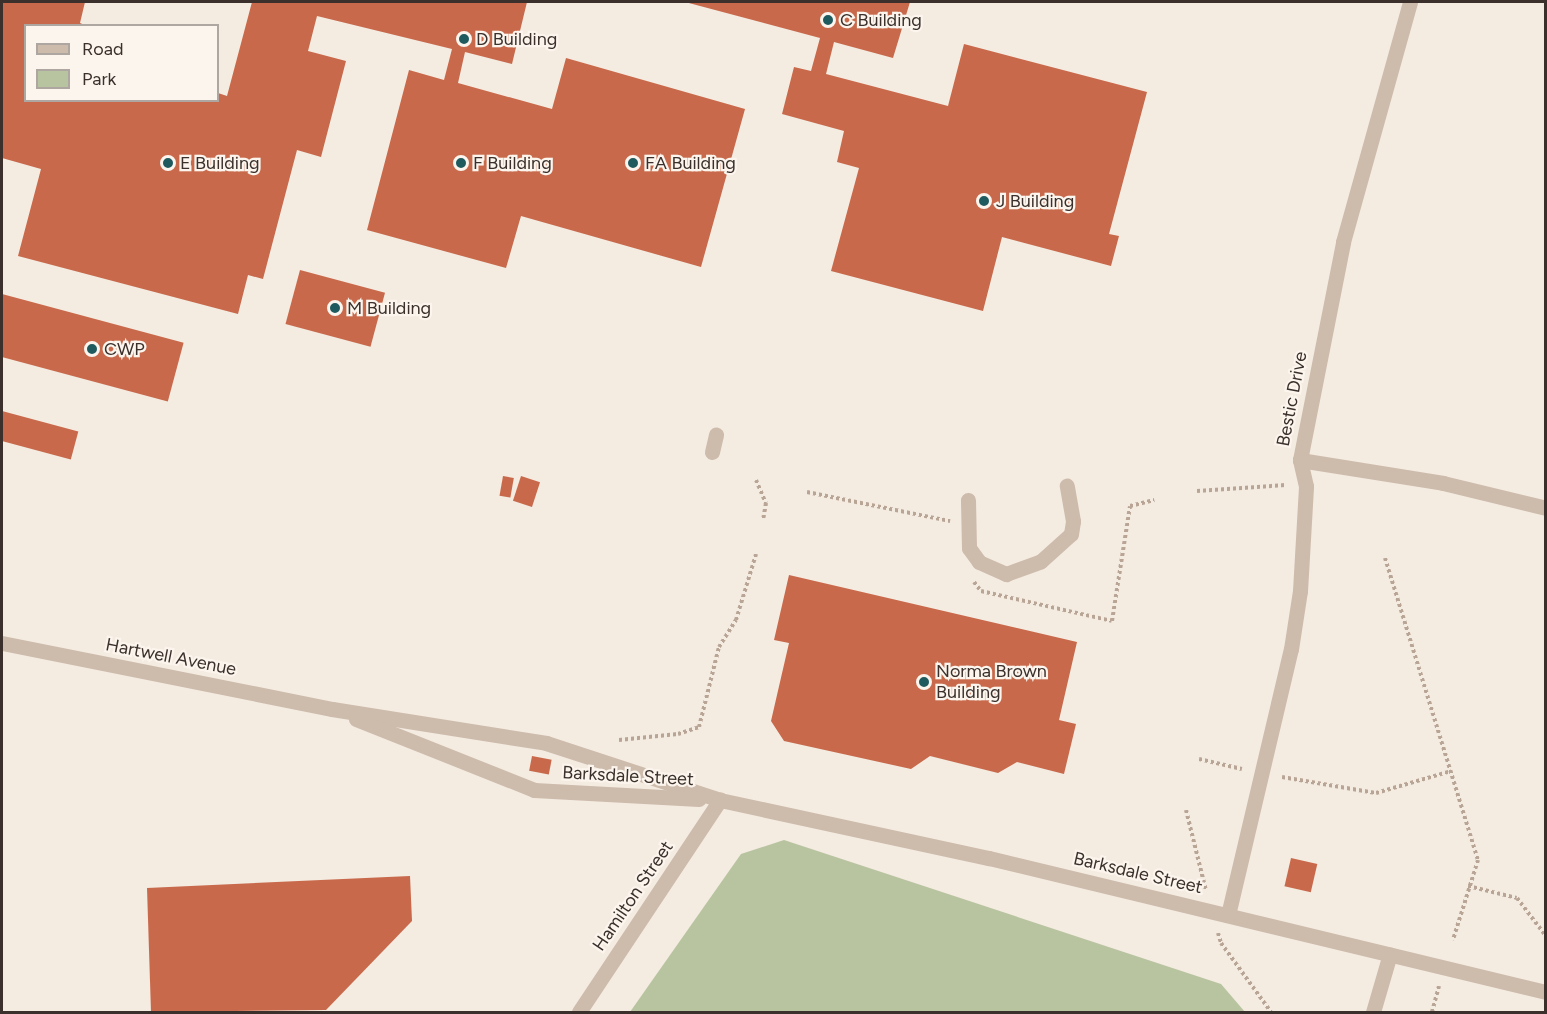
<!DOCTYPE html>
<style>
body{margin:0}
#map{position:relative;width:1547px;height:1014px;overflow:hidden;background:#f4ebe1;font-family:Figtree,sans-serif}
div>[style]{position:absolute}
[style*='--x']{left:calc(var(--x)*1px);top:calc(var(--y)*1px);width:calc(var(--w)*1px);rotate:calc(var(--a)*1deg)}
.green>*{inset:0;background:#b8c4a0}
.building>*{inset:0;background:#c8694b;transform-origin:0 0}
.path>*{height:4px;margin-top:-2px;transform-origin:0;background:repeating-linear-gradient(90deg,#b9a596 0 3px,transparent 0 6px)}
.minor>*{height:15px;margin:-7.5px;padding:0 7.5px;transform-origin:7.5px;border-radius:7.5px;background:#cdbbac}
.dots>*{width:16px;height:16px;translate:-50% -50%;box-sizing:border-box;border:3px solid #fbf5ee;border-radius:50%}
span{translate:-50% -50%;white-space:nowrap;text-align:center;line-height:1.15;-webkit-text-stroke:4.5px #fbf5ee;paint-order:stroke}
.poi-label{font-size:18px;color:#3b302b}
.left{translate:0 -50%;text-align:left}
.street-label{font-size:18px;color:#3b302b}
.frame{position:absolute;inset:0;border:3px solid #3b302b;pointer-events:none}
.legend{position:absolute;left:24px;top:24px;width:195px;height:78px;box-sizing:border-box;background:#fbf5ee;border:2px solid #aea6a0;margin:0;padding:8px 10px;list-style:none;font-size:18px;color:#3b302b}
.legend li{display:flex;align-items:center;gap:12px;height:30px}
.legend b{width:30px;border:2px solid #aea6a0}
</style>
<div id="map">
<div class="green">
<div style="clip-path:polygon(784px 840px,1221px 984px,1245px 1012px,630px 1012px,741px 854px)"></div>
</div>
<div class="building">
<div style="clip-path:polygon(2px 2px,85px 2px,80px 23px,87px 26px,26px 26px,26px 100px,218px 100px,218px 93px,227px 96px,252px 2px,527px 2px,512px 64px,465px 52px,458px 83px,552px 109px,566px 58px,745px 109px,701px 267px,521px 216px,506px 268px,367px 230px,409px 70px,444px 80px,452px 49px,317px 16px,308px 51px,346px 61px,321px 157px,297px 150px,263px 279px,248px 275px,238px 314px,18px 256px,41px 169px,2px 158px)"></div>
<div style="clip-path:polygon(685px 2px,910px 2px,893px 58px,834px 42px,826px 74px,948px 106px,964px 44px,1147px 92px,1109px 234px,1119px 236px,1111px 266px,1002px 237px,983px 311px,831px 271px,859px 168px,837px 162px,844px 131px,782px 114px,794px 67px,811px 71px,820px 38px)"></div>
<div style="left:300px;top:270px;width:88px;height:56px;rotate:15deg"></div>
<div style="left:2px;top:294px;width:188px;height:61px;rotate:15deg"></div>
<div style="left:2px;top:411px;width:79px;height:29px;rotate:15deg"></div>
<div style="left:503px;top:476px;width:11px;height:20px;rotate:10deg"></div>
<div style="left:521px;top:476px;width:20px;height:26px;rotate:18deg"></div>
<div style="clip-path:polygon(789px 575px,1077px 642px,1059px 720px,1076px 724px,1064px 774px,1017px 762px,998px 773px,930px 756px,911px 769px,784px 741px,771px 721px,789px 643px,774px 640px)"></div>
<div style="left:532px;top:756px;width:20px;height:15px;rotate:11deg"></div>
<div style="left:1291px;top:858px;width:27px;height:29px;rotate:13deg"></div>
<div style="clip-path:polygon(410px 876px,412px 921px,326px 1010px,151px 1012px,147px 888px)"></div>
</div>
<div class="path">
<div style="--x:756;--y:480;--w:25;--a:67"></div>
<div style="--x:766;--y:503;--w:17;--a:100"></div>
<div style="--x:1197;--y:491;--w:89;--a:-3.9"></div>
<div style="--x:807;--y:492;--w:146;--a:11.5"></div>
<div style="--x:1385;--y:558;--w:316;--a:72.9"></div>
<div style="--x:1478;--y:860;--w:84;--a:107.4"></div>
<div style="--x:974;--y:582;--w:11;--a:52"></div>
<div style="--x:981;--y:591;--w:134;--a:12.9"></div>
<div style="--x:1112;--y:621;--w:116;--a:-81.1"></div>
<div style="--x:1130;--y:506;--w:25;--a:-14"></div>
<div style="--x:619;--y:740;--w:59;--a:-5.8"></div>
<div style="--x:678;--y:734;--w:22;--a:-18"></div>
<div style="--x:699;--y:727;--w:82;--a:-76"></div>
<div style="--x:719;--y:647;--w:32;--a:-58"></div>
<div style="--x:736;--y:620;--w:69;--a:-73.1"></div>
<div style="--x:1199;--y:759;--w:44;--a:13.1"></div>
<div style="--x:1282;--y:777;--w:95;--a:9.7"></div>
<div style="--x:1376;--y:793;--w:78;--a:-16.3"></div>
<div style="--x:1186;--y:810;--w:83;--a:76.1"></div>
<div style="--x:1468;--y:886;--w:50;--a:13.8"></div>
<div style="--x:1517;--y:898;--w:48;--a:52.7"></div>
<div style="--x:1218;--y:933;--w:10;--a:73"></div>
<div style="--x:1221;--y:943;--w:85;--a:54.1"></div>
<div style="--x:1432;--y:1012;--w:27;--a:-75"></div>
</div>
<div class="minor">
<div style="--x:712;--y:452;--w:18;--a:-77"></div>
<div style="--x:1300;--y:460;--w:145;--a:9.1"></div>
<div style="--x:1443;--y:483;--w:106;--a:13.6"></div>
<div style="--x:968;--y:500;--w:48;--a:88.8"></div>
<div style="--x:969;--y:548;--w:17;--a:54"></div>
<div style="--x:979;--y:562;--w:30;--a:24"></div>
<div style="--x:1006;--y:574;--w:37;--a:-20"></div>
<div style="--x:1041;--y:561;--w:40;--a:-42"></div>
<div style="--x:1071;--y:534;--w:13;--a:-81"></div>
<div style="--x:1073;--y:521;--w:36;--a:-100"></div>
<div style="--x:2;--y:643;--w:337;--a:11.3"></div>
<div style="--x:332;--y:709;--w:217;--a:9"></div>
<div style="--x:546;--y:743;--w:183;--a:18.1"></div>
<div style="--x:720;--y:800;--w:275;--a:12.2"></div>
<div style="--x:989;--y:858;--w:573;--a:13.53"></div>
<div style="--x:356;--y:719;--w:192;--a:21.7"></div>
<div style="--x:534;--y:790;--w:165;--a:3.1"></div>
<div style="--x:1228;--y:915;--w:273;--a:-76.7"></div>
<div style="--x:1291;--y:649;--w:59;--a:-81.2"></div>
<div style="--x:1300;--y:591;--w:105;--a:-86.7"></div>
<div style="--x:1306;--y:486;--w:27;--a:-103"></div>
<div style="--x:1300;--y:460;--w:222;--a:-78.8"></div>
<div style="--x:1343;--y:242;--w:249;--a:-74.4"></div>
<div style="--x:579;--y:1012;--w:255;--a:-56.4"></div>
<div style="--x:1373;--y:1012;--w:60;--a:-73.7"></div>
</div>
<div class="dots">
<div style="left:828px;top:20px;background:#1f5a5e"></div>
<div style="left:464px;top:39px;background:#1f5a5e"></div>
<div style="left:168px;top:163px;background:#1f5a5e"></div>
<div style="left:461px;top:163px;background:#1f5a5e"></div>
<div style="left:633px;top:163px;background:#1f5a5e"></div>
<div style="left:984px;top:201px;background:#1f5a5e"></div>
<div style="left:335px;top:308px;background:#1f5a5e"></div>
<div style="left:92px;top:349px;background:#1f5a5e"></div>
<div style="left:924px;top:682px;background:#1f5a5e"></div>
</div>
<div class="poi-label">
<span class="left" style="left:840px;top:20px">C Building</span>
<span class="left" style="left:476px;top:39px">D Building</span>
<span class="left" style="left:180px;top:163px">E Building</span>
<span class="left" style="left:473px;top:163px">F Building</span>
<span class="left" style="left:645px;top:163px">FA Building</span>
<span class="left" style="left:996px;top:201px">J Building</span>
<span class="left" style="left:347px;top:308px">M Building</span>
<span class="left" style="left:104px;top:349px">CWP</span>
<span class="left" style="left:936px;top:682px">Norma Brown<br>Building</span>
</div>
<div class="street-label">
<span style="left:1292px;top:399px;rotate:-79deg">Bestic Drive</span>
<span style="left:171px;top:657px;rotate:11deg">Hartwell Avenue</span>
<span style="left:628px;top:776px;rotate:3deg">Barksdale Street</span>
<span style="left:1138px;top:873px;rotate:13deg">Barksdale Street</span>
<span style="left:633px;top:896px;rotate:-56deg">Hamilton Street</span>
</div>
<div class="frame"></div>
<ul class="legend">
<li><b style="height:8px;background:#cdbbac"></b>Road</li>
<li><b style="height:16px;background:#b8c4a0"></b>Park</li>
</ul>
</div>
